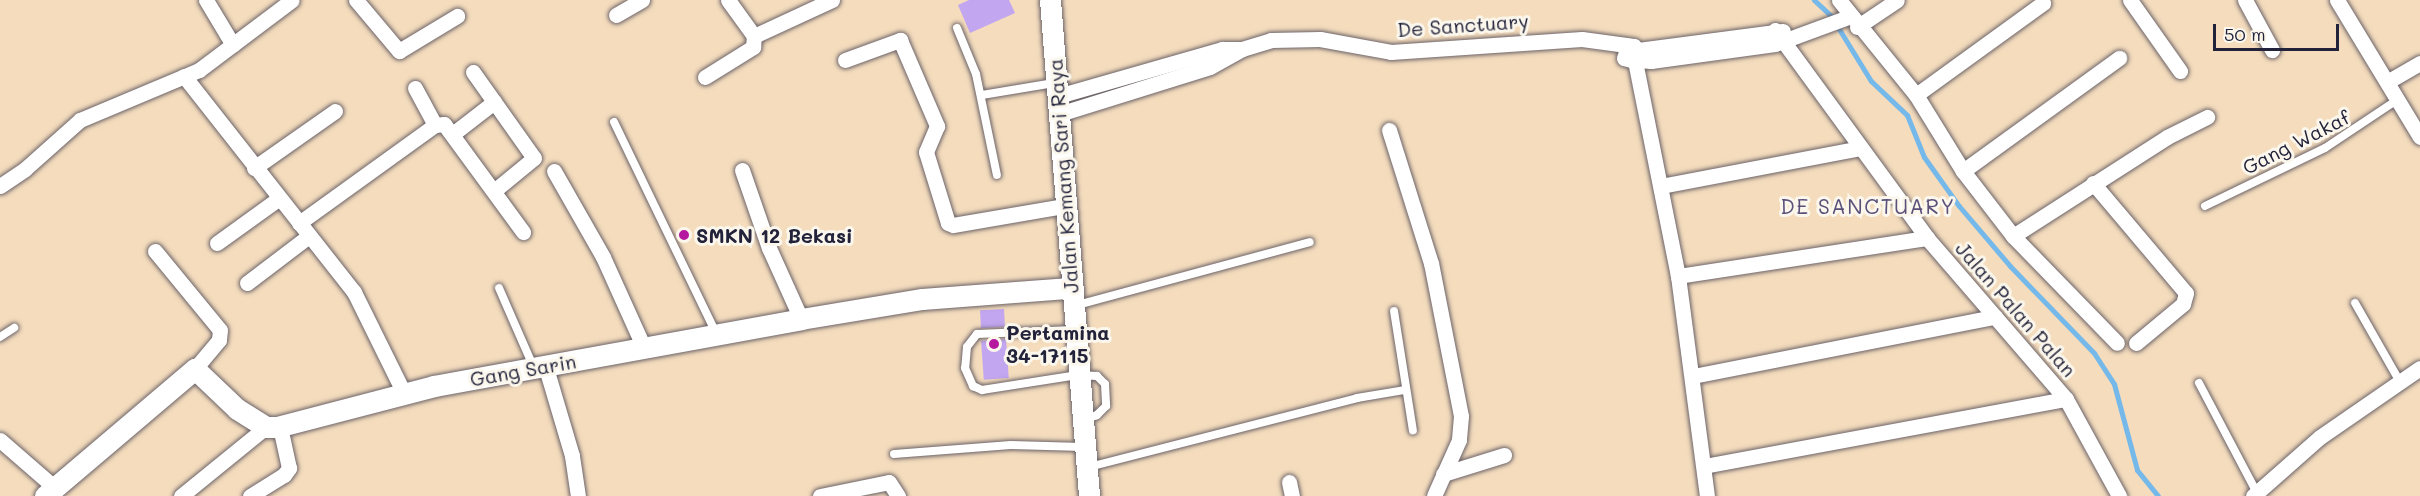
<!DOCTYPE html>
<style>
body{margin:0}
#map{position:relative;width:2420px;height:496px;overflow:hidden;background:#f4dcbd;font-family:Mali,sans-serif}
div>[style]{position:absolute}
[style*='--x']{left:calc(var(--x)*1px);top:calc(var(--y)*1px);width:calc(var(--w)*1px);rotate:calc(var(--a)*1deg)}
.stream>*{height:5px;margin:-2.5px;padding:0 2.5px;transform-origin:2.5px;border-radius:2.5px;background:#75b8ea}
.building>*{inset:0;background:#c2a6f0;transform-origin:0 0}
.roads{filter:drop-shadow(0 0 2px #6c6368) drop-shadow(0 0 2px #6c6368)}
.lane>*{height:8px;margin:-4px;padding:0 4px;transform-origin:4px;border-radius:4px;background:#fff}
.street>*{height:15px;margin:-7.5px;padding:0 7.5px;transform-origin:7.5px;border-radius:7.5px;background:#fff}
.secondary>*{height:21px;margin:-10.5px;padding:0 10.5px;transform-origin:10.5px;border-radius:10.5px;background:#fff}
.dots>*{width:16px;height:16px;translate:-50% -50%;box-sizing:border-box;border:3px solid #fbf7ec;border-radius:50%}
span{translate:-50% -50%;white-space:nowrap;text-align:center;line-height:1.15;-webkit-text-stroke:6px #fbf7ec;paint-order:stroke}
.street-label{font-size:20px;color:#22223b}
.poi-label{font-size:20px;color:#22223b;font-weight:700}
.left{translate:0 -50%;text-align:left}
.neighbourhood-label{font-size:21px;color:#5a507a;letter-spacing:1.5px}
.scale{position:absolute;left:2213px;top:24px;width:126px;height:27px;box-sizing:border-box;border:3px solid #22223b;border-top:0;padding-left:8px;font-size:18px;line-height:21px;white-space:nowrap;color:#22223b;-webkit-text-stroke:4px #fbf7ec;paint-order:stroke}
</style>
<div id="map">
<div class="stream">
<div style="--x:1814;--y:0;--w:23;--a:43"></div>
<div style="--x:1831;--y:16;--w:76;--a:58.4"></div>
<div style="--x:1871;--y:81;--w:50;--a:43.4"></div>
<div style="--x:1907;--y:115;--w:45;--a:68"></div>
<div style="--x:1924;--y:157;--w:60;--a:54.5"></div>
<div style="--x:1959;--y:206;--w:79;--a:49.6"></div>
<div style="--x:2010;--y:266;--w:121;--a:46"></div>
<div style="--x:2094;--y:353;--w:37;--a:57"></div>
<div style="--x:2114;--y:384;--w:89;--a:75"></div>
<div style="--x:2137;--y:470;--w:33;--a:51"></div>
</div>
<div class="building">
<div style="clip-path:polygon(969px 0,1009px 0,1015px 13px,970px 33px,958px 5px)"></div>
<div style="left:1004px;top:309px;width:18px;height:24px;rotate:87deg"></div>
<div style="left:1006px;top:339px;width:39px;height:25px;rotate:86deg"></div>
</div>
<div class="roads">
<div class="lane">
<div style="--x:957;--y:28;--w:50;--a:67.6"></div>
<div style="--x:976;--y:74;--w:103;--a:78.3"></div>
<div style="--x:982;--y:95;--w:73;--a:-9.5"></div>
<div style="--x:614;--y:122;--w:234;--a:64.2"></div>
<div style="--x:2205;--y:206;--w:133;--a:-25.8"></div>
<div style="--x:2325;--y:148;--w:87;--a:-33.7"></div>
<div style="--x:499;--y:288;--w:85;--a:66.4"></div>
<div style="--x:2355;--y:303;--w:89;--a:60.3"></div>
<div style="--x:1077;--y:305;--w:241;--a:-15.1"></div>
<div style="--x:1394;--y:311;--w:121;--a:81"></div>
<div style="--x:1074;--y:330;--w:97;--a:177.6"></div>
<div style="--x:977;--y:334;--w:16;--a:128"></div>
<div style="--x:967;--y:347;--w:21;--a:95"></div>
<div style="--x:965;--y:368;--w:20;--a:66"></div>
<div style="--x:973;--y:386;--w:10;--a:24"></div>
<div style="--x:982;--y:390;--w:97;--a:-8.9"></div>
<div style="--x:1078;--y:375;--w:19;--a:3"></div>
<div style="--x:1097;--y:376;--w:11;--a:45"></div>
<div style="--x:1105;--y:384;--w:22;--a:87"></div>
<div style="--x:1106;--y:406;--w:13;--a:135"></div>
<div style="--x:1097;--y:415;--w:14;--a:159"></div>
<div style="--x:0;--y:337;--w:17;--a:-33"></div>
<div style="--x:2199;--y:383;--w:124;--a:62.2"></div>
<div style="--x:894;--y:454;--w:117;--a:-4.4"></div>
<div style="--x:1011;--y:445;--w:72;--a:1.6"></div>
<div style="--x:1089;--y:467;--w:277;--a:-14.4"></div>
<div style="--x:1357;--y:398;--w:49;--a:-9.5"></div>
</div>
<div class="street">
<div style="--x:206;--y:0;--w:52;--a:59"></div>
<div style="--x:356;--y:0;--w:67;--a:49.9"></div>
<div style="--x:399;--y:51;--w:68;--a:-31.1"></div>
<div style="--x:728;--y:0;--w:44;--a:54.2"></div>
<div style="--x:754;--y:36;--w:86;--a:-24.8"></div>
<div style="--x:1839;--y:0;--w:122;--a:51"></div>
<div style="--x:1916;--y:95;--w:89;--a:58.3"></div>
<div style="--x:1963;--y:171;--w:82;--a:52.4"></div>
<div style="--x:2013;--y:236;--w:149;--a:45.8"></div>
<div style="--x:2130;--y:0;--w:87;--a:54.8"></div>
<div style="--x:2245;--y:0;--w:57;--a:61.6"></div>
<div style="--x:2337;--y:0;--w:160;--a:58.8"></div>
<div style="--x:616;--y:15;--w:30;--a:-30"></div>
<div style="--x:1857;--y:27;--w:48;--a:-34"></div>
<div style="--x:1775;--y:30;--w:258;--a:53.8"></div>
<div style="--x:1927;--y:238;--w:213;--a:49.2"></div>
<div style="--x:2066;--y:399;--w:111;--a:61.3"></div>
<div style="--x:1638;--y:50;--w:146;--a:-7.5"></div>
<div style="--x:845;--y:60;--w:59;--a:-20"></div>
<div style="--x:900;--y:40;--w:94;--a:66.7"></div>
<div style="--x:937;--y:126;--w:28;--a:113"></div>
<div style="--x:926;--y:152;--w:74;--a:72.8"></div>
<div style="--x:948;--y:223;--w:5;--a:22"></div>
<div style="--x:953;--y:225;--w:113;--a:-9.7"></div>
<div style="--x:1637;--y:60;--w:14;--a:4"></div>
<div style="--x:1651;--y:61;--w:125;--a:-7.8"></div>
<div style="--x:1775;--y:44;--w:81;--a:-20.2"></div>
<div style="--x:1635;--y:61;--w:219;--a:78.7"></div>
<div style="--x:1678;--y:276;--w:222;--a:82.5"></div>
<div style="--x:473;--y:72;--w:105;--a:54.7"></div>
<div style="--x:534;--y:158;--w:50;--a:140.6"></div>
<div style="--x:184;--y:76;--w:275;--a:51.8"></div>
<div style="--x:354;--y:292;--w:115;--a:63.7"></div>
<div style="--x:705;--y:77;--w:57;--a:-32"></div>
<div style="--x:753;--y:47;--w:11;--a:-85"></div>
<div style="--x:2387;--y:82;--w:38;--a:-30"></div>
<div style="--x:415;--y:88;--w:42;--a:61.6"></div>
<div style="--x:1916;--y:95;--w:157;--a:-35.9"></div>
<div style="--x:1058;--y:96;--w:171;--a:-16"></div>
<div style="--x:1222;--y:49;--w:20;--a:0"></div>
<div style="--x:1059;--y:114;--w:158;--a:-17.3"></div>
<div style="--x:1210;--y:67;--w:37;--a:-29"></div>
<div style="--x:1242;--y:49;--w:30;--a:-17"></div>
<div style="--x:1271;--y:40;--w:49;--a:-1.2"></div>
<div style="--x:1320;--y:39;--w:72;--a:10.4"></div>
<div style="--x:1391;--y:52;--w:191;--a:-3.9"></div>
<div style="--x:1582;--y:39;--w:52;--a:7.7"></div>
<div style="--x:1634;--y:46;--w:10;--a:61"></div>
<div style="--x:1639;--y:55;--w:7;--a:124"></div>
<div style="--x:1635;--y:61;--w:11;--a:-165"></div>
<div style="--x:1624;--y:58;--w:13;--a:-72"></div>
<div style="--x:1389;--y:130;--w:139;--a:72.5"></div>
<div style="--x:1431;--y:263;--w:156;--a:78.9"></div>
<div style="--x:1461;--y:416;--w:24;--a:95"></div>
<div style="--x:1459;--y:440;--w:61;--a:114.1"></div>
<div style="--x:454;--y:133;--w:51;--a:-37.8"></div>
<div style="--x:254;--y:168;--w:99;--a:-35.1"></div>
<div style="--x:742;--y:170;--w:83;--a:70.9"></div>
<div style="--x:769;--y:248;--w:78;--a:65.7"></div>
<div style="--x:554;--y:171;--w:99;--a:60.3"></div>
<div style="--x:603;--y:257;--w:100;--a:65.7"></div>
<div style="--x:1963;--y:171;--w:193;--a:-35.9"></div>
<div style="--x:2093;--y:183;--w:144;--a:49.8"></div>
<div style="--x:2186;--y:293;--w:11;--a:105"></div>
<div style="--x:2183;--y:304;--w:61;--a:140.3"></div>
<div style="--x:0;--y:186;--w:30;--a:-34"></div>
<div style="--x:25;--y:169;--w:74;--a:-41.7"></div>
<div style="--x:80;--y:120;--w:129;--a:-22.8"></div>
<div style="--x:199;--y:70;--w:116;--a:-37"></div>
<div style="--x:1661;--y:186;--w:203;--a:-10.8"></div>
<div style="--x:299;--y:223;--w:168;--a:-35.8"></div>
<div style="--x:435;--y:125;--w:9;--a:-6"></div>
<div style="--x:444;--y:124;--w:134;--a:53.8"></div>
<div style="--x:2013;--y:236;--w:183;--a:-32.7"></div>
<div style="--x:2167;--y:137;--w:45;--a:-26.6"></div>
<div style="--x:217;--y:243;--w:75;--a:-35.8"></div>
<div style="--x:155;--y:251;--w:102;--a:50.6"></div>
<div style="--x:220;--y:330;--w:10;--a:96"></div>
<div style="--x:219;--y:340;--w:38;--a:130"></div>
<div style="--x:1678;--y:276;--w:252;--a:-8.7"></div>
<div style="--x:247;--y:283;--w:78;--a:-37.2"></div>
<div style="--x:546;--y:368;--w:92;--a:73.5"></div>
<div style="--x:572;--y:456;--w:40;--a:81.5"></div>
<div style="--x:1693;--y:376;--w:308;--a:-11.1"></div>
<div style="--x:0;--y:440;--w:70;--a:41"></div>
<div style="--x:1704;--y:466;--w:368;--a:-10.5"></div>
<div style="--x:1443;--y:474;--w:64;--a:-17.3"></div>
<div style="--x:1289;--y:482;--w:14;--a:78"></div>
<div style="--x:181;--y:496;--w:109;--a:-39.1"></div>
<div style="--x:250;--y:496;--w:40;--a:-32"></div>
<div style="--x:284;--y:475;--w:9;--a:-54"></div>
<div style="--x:289;--y:468;--w:42;--a:-102.4"></div>
<div style="--x:820;--y:496;--w:70;--a:-11.5"></div>
<div style="--x:889;--y:482;--w:17;--a:57"></div>
<div style="--x:2253;--y:496;--w:89;--a:-41.4"></div>
<div style="--x:2320;--y:437;--w:121;--a:-34.6"></div>
</div>
<div class="secondary">
<div style="--x:1050;--y:0;--w:498;--a:85.5"></div>
<div style="--x:45;--y:496;--w:197;--a:-40.3"></div>
<div style="--x:195;--y:369;--w:58;--a:43.6"></div>
<div style="--x:237;--y:409;--w:34;--a:32"></div>
<div style="--x:266;--y:427;--w:11;--a:0"></div>
<div style="--x:277;--y:427;--w:162;--a:-14.6"></div>
<div style="--x:434;--y:386;--w:373;--a:-10.3"></div>
<div style="--x:801;--y:319;--w:123;--a:-9.4"></div>
<div style="--x:922;--y:299;--w:148;--a:-4.3"></div>
</div>
</div>
<div class="dots">
<div style="left:684px;top:235px;background:#b5179e"></div>
<div style="left:994px;top:344px;background:#b5179e"></div>
</div>
<div class="street-label">
<span style="left:1463px;top:25px;rotate:-4deg">De Sanctuary</span>
<span style="left:2296px;top:142px;rotate:-27deg">Gang Wakaf</span>
<span style="left:1063px;top:176px;rotate:-94deg">Jalan Kemang Sari Raya</span>
<span style="left:2016px;top:309px;rotate:49deg">Jalan Palan Palan</span>
<span style="left:523px;top:370px;rotate:-10deg">Gang Sarin</span>
</div>
<div class="poi-label">
<span class="left" style="left:696px;top:235px">SMKN 12 Bekasi</span>
<span class="left" style="left:1006px;top:344px">Pertamina<br>34-17115</span>
</div>
<div class="neighbourhood-label">
<span style="left:1868px;top:206px">DE SANCTUARY</span>
</div>
<div class="scale">50 m</div>
</div>
